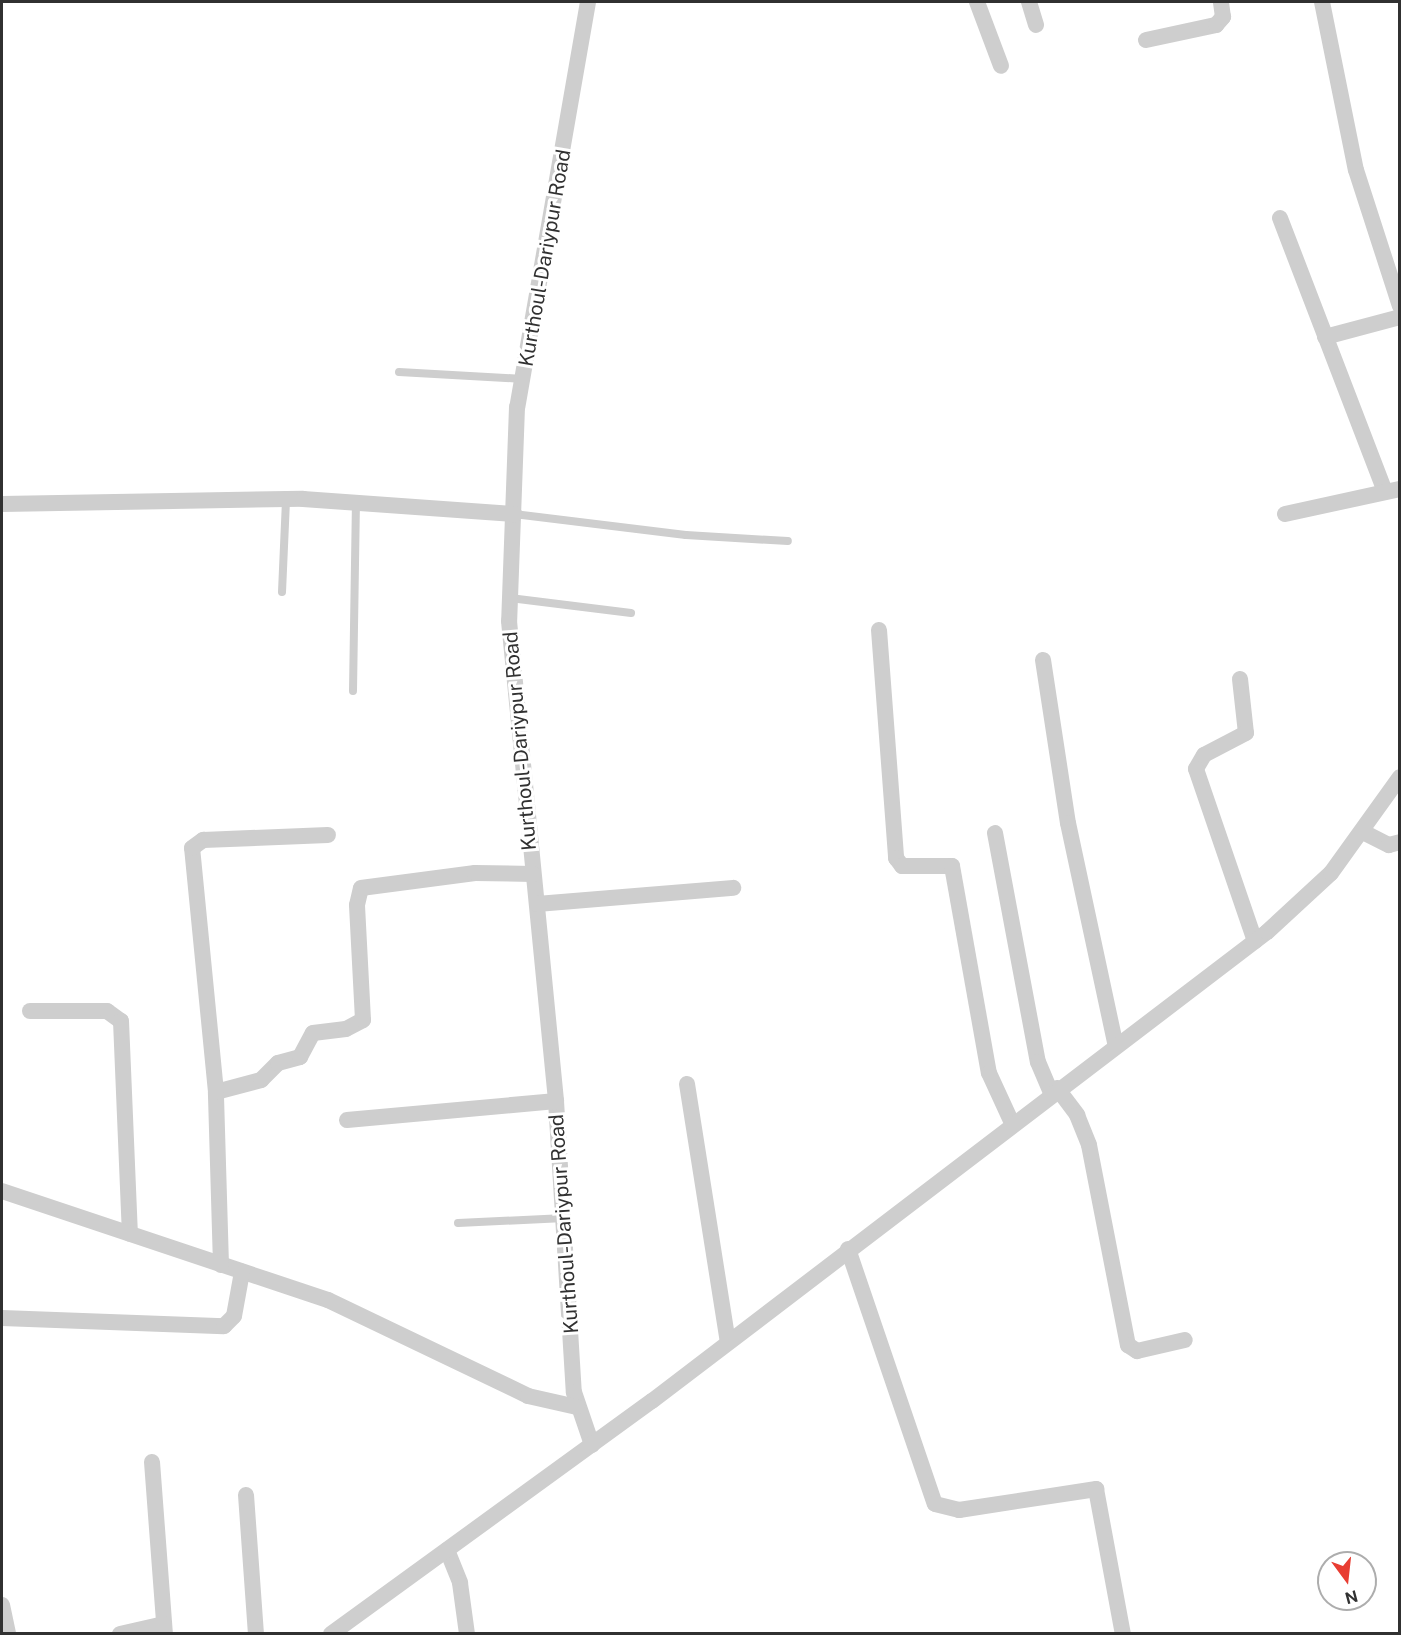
<!DOCTYPE html>
<style>
body{margin:0}
#map{position:relative;width:1401px;height:1635px;overflow:hidden;background:#fff;font-family:"Public Sans",sans-serif}
div>[style]{position:absolute}
[style*='--x']{left:calc(var(--x)*1px);top:calc(var(--y)*1px);width:calc(var(--w)*1px);rotate:calc(var(--a)*1deg)}
.service>*{height:8px;margin:-4px;padding:0 4px;transform-origin:4px;border-radius:4px;background:#cecece}
.minor>*{height:16px;margin:-8px;padding:0 8px;transform-origin:8px;border-radius:8px;background:#cecece}
span{translate:-50% -50%;white-space:nowrap;text-align:center;line-height:1.15;-webkit-text-stroke:6px #fff;paint-order:stroke}
.street-label{font-size:20px;color:#313131}
.frame{position:absolute;inset:0;border:3px solid #313131;pointer-events:none}
.north{position:absolute;left:1317px;top:1551px;width:60px;height:60px;box-sizing:border-box;background:#fff;border:2px solid #adadad;border-radius:50%;rotate:165deg;font-size:16px;font-weight:700;line-height:24px;text-align:center;color:#313131}
.north::after{content:'';display:block;margin:auto;width:21px;height:27px;background:#e83d32;clip-path:polygon(50% 0,100% 100%,50% 72%,0 100%)}
</style>
<div id="map">
<div class="service">
<div style="--x:399;--y:372;--w:124;--a:3.2"></div>
<div style="--x:514;--y:514;--w:173;--a:7"></div>
<div style="--x:686;--y:535;--w:102;--a:3.4"></div>
<div style="--x:282;--y:592;--w:93;--a:-87.5"></div>
<div style="--x:510;--y:598;--w:122;--a:7.1"></div>
<div style="--x:353;--y:691;--w:189;--a:-89.1"></div>
<div style="--x:458;--y:1223;--w:107;--a:-2.7"></div>
</div>
<div class="minor">
<div style="--x:588;--y:2;--w:411;--a:99.9"></div>
<div style="--x:517;--y:407;--w:214;--a:92.1"></div>
<div style="--x:509;--y:621;--w:482;--a:84.4"></div>
<div style="--x:556;--y:1101;--w:292;--a:86.5"></div>
<div style="--x:574;--y:1392;--w:56;--a:71.2"></div>
<div style="--x:977;--y:2;--w:68;--a:69.4"></div>
<div style="--x:1029;--y:2;--w:24;--a:73"></div>
<div style="--x:1322;--y:2;--w:171;--a:78.6"></div>
<div style="--x:1356;--y:170;--w:143;--a:72.1"></div>
<div style="--x:1146;--y:40;--w:72;--a:-12.1"></div>
<div style="--x:1216;--y:25;--w:11;--a:-49"></div>
<div style="--x:1223;--y:17;--w:15;--a:-98"></div>
<div style="--x:1280;--y:218;--w:293;--a:69"></div>
<div style="--x:1325;--y:337;--w:78;--a:-14.9"></div>
<div style="--x:2;--y:504;--w:301;--a:-1"></div>
<div style="--x:303;--y:499;--w:212;--a:4.1"></div>
<div style="--x:1285;--y:514;--w:118;--a:-12.3"></div>
<div style="--x:879;--y:630;--w:229;--a:85.7"></div>
<div style="--x:896;--y:858;--w:10;--a:53"></div>
<div style="--x:902;--y:866;--w:50;--a:0"></div>
<div style="--x:952;--y:866;--w:210;--a:79.9"></div>
<div style="--x:989;--y:1073;--w:55;--a:65.3"></div>
<div style="--x:1043;--y:660;--w:165;--a:81.3"></div>
<div style="--x:1068;--y:823;--w:225;--a:77.9"></div>
<div style="--x:1240;--y:679;--w:54;--a:83.7"></div>
<div style="--x:1246;--y:733;--w:47;--a:152.4"></div>
<div style="--x:1204;--y:755;--w:16;--a:120"></div>
<div style="--x:1196;--y:769;--w:182;--a:71.1"></div>
<div style="--x:1363;--y:832;--w:29;--a:27"></div>
<div style="--x:1389;--y:845;--w:11;--a:-15"></div>
<div style="--x:995;--y:833;--w:233;--a:79.4"></div>
<div style="--x:1038;--y:1062;--w:34;--a:67"></div>
<div style="--x:537;--y:904;--w:197;--a:-4.7"></div>
<div style="--x:30;--y:1011;--w:77;--a:0"></div>
<div style="--x:107;--y:1011;--w:17;--a:36"></div>
<div style="--x:121;--y:1021;--w:213;--a:87.6"></div>
<div style="--x:687;--y:1084;--w:261;--a:81"></div>
<div style="--x:1057;--y:1088;--w:34;--a:53"></div>
<div style="--x:1077;--y:1115;--w:32;--a:68"></div>
<div style="--x:1089;--y:1145;--w:204;--a:79"></div>
<div style="--x:1128;--y:1345;--w:11;--a:34"></div>
<div style="--x:1137;--y:1351;--w:49;--a:-12.9"></div>
<div style="--x:216;--y:1092;--w:47;--a:-14.9"></div>
<div style="--x:261;--y:1080;--w:24;--a:-45"></div>
<div style="--x:278;--y:1063;--w:23;--a:-15"></div>
<div style="--x:300;--y:1057;--w:27;--a:-62"></div>
<div style="--x:313;--y:1033;--w:33;--a:-7"></div>
<div style="--x:346;--y:1029;--w:19;--a:-28"></div>
<div style="--x:363;--y:1020;--w:115;--a:-93"></div>
<div style="--x:357;--y:905;--w:17;--a:-77"></div>
<div style="--x:361;--y:888;--w:115;--a:-7.5"></div>
<div style="--x:475;--y:873;--w:58;--a:1"></div>
<div style="--x:347;--y:1120;--w:210;--a:-5.2"></div>
<div style="--x:2;--y:1191;--w:344;--a:18.5"></div>
<div style="--x:328;--y:1300;--w:222;--a:25.6"></div>
<div style="--x:528;--y:1396;--w:50;--a:12.7"></div>
<div style="--x:848;--y:1249;--w:269;--a:71.2"></div>
<div style="--x:935;--y:1504;--w:25;--a:14"></div>
<div style="--x:959;--y:1510;--w:139;--a:-8.7"></div>
<div style="--x:1096;--y:1489;--w:147;--a:79.5"></div>
<div style="--x:221;--y:1265;--w:173;--a:-91.7"></div>
<div style="--x:216;--y:1092;--w:245;--a:-95.6"></div>
<div style="--x:192;--y:848;--w:14;--a:-36"></div>
<div style="--x:203;--y:840;--w:125;--a:-2.3"></div>
<div style="--x:2;--y:1318;--w:222;--a:2.1"></div>
<div style="--x:224;--y:1326;--w:14;--a:-45"></div>
<div style="--x:234;--y:1316;--w:45;--a:-79.7"></div>
<div style="--x:152;--y:1462;--w:172;--a:85.7"></div>
<div style="--x:246;--y:1495;--w:139;--a:85.9"></div>
<div style="--x:447;--y:1550;--w:35;--a:68"></div>
<div style="--x:460;--y:1583;--w:51;--a:82.2"></div>
<div style="--x:2;--y:1605;--w:30;--a:78"></div>
<div style="--x:120;--y:1634;--w:45;--a:-12.8"></div>
<div style="--x:331;--y:1634;--w:397;--a:-36"></div>
<div style="--x:652;--y:1401;--w:773;--a:-37.33"></div>
<div style="--x:1267;--y:932;--w:87;--a:-42.7"></div>
<div style="--x:1331;--y:873;--w:118;--a:-54.3"></div>
</div>
<div class="street-label">
<span style="left:545px;top:258px;rotate:-80deg">Kurthoul-Dariypur Road</span>
<span style="left:520px;top:741px;rotate:-95deg">Kurthoul-Dariypur Road</span>
<span style="left:564px;top:1224px;rotate:-94deg">Kurthoul-Dariypur Road</span>
</div>
<div class="frame"></div>
<div class="north">N</div>
</div>
